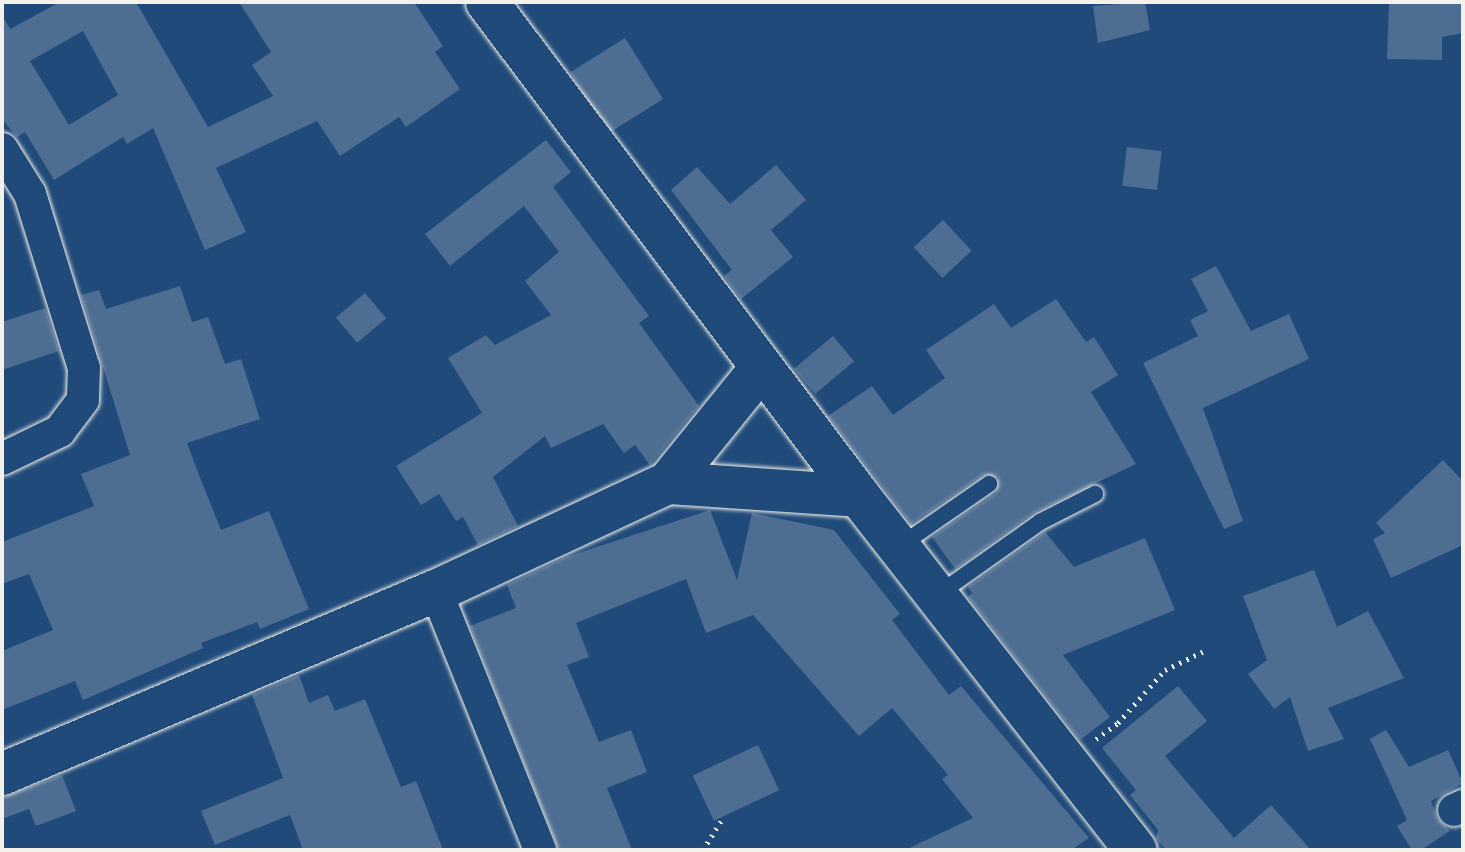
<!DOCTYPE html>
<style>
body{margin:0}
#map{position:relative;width:1465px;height:852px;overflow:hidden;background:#1f4a7a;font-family:Pangolin,sans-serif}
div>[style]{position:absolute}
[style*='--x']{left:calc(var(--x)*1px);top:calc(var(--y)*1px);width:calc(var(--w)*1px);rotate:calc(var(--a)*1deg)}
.building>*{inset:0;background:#4d6e92;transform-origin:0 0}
.path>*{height:5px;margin-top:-2.5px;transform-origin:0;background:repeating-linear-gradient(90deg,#f4f1e8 0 2px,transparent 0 8px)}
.roads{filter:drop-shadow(0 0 2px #f4f1e8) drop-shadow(0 0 2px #f4f1e8)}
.service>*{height:16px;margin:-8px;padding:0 8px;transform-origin:8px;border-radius:8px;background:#1f4a7a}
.minor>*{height:32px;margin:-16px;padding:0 16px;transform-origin:16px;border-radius:16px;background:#1f4a7a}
.tertiary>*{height:42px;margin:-21px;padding:0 21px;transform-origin:21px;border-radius:21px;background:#1f4a7a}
span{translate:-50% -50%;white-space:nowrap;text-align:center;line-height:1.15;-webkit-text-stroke:7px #1f4a7a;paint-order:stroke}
.frame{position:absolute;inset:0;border:4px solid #f4f1e8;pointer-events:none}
</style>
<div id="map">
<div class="building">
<div style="clip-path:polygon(evenodd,60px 2px,136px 2px,208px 127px,273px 96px,252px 65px,271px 52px,239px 2px,414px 2px,443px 46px,435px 52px,460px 89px,406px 127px,399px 117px,340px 156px,317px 121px,216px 168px,246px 232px,205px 250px,153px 128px,127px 144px,123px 137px,54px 180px,25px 132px,17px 137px,2px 119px,2px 15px,10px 29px,60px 2px,83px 31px,118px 95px,69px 125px,30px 61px,83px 31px)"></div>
<div style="clip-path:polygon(1145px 2px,1150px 30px,1098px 43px,1093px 6px)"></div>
<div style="clip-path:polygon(1389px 2px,1463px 2px,1463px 33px,1442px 37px,1442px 60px,1387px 59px)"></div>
<div style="left:625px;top:38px;width:72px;height:65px;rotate:58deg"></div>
<div style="clip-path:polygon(546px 140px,571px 172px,553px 187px,649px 316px,639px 323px,699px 406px,650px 465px,635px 445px,624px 453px,603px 424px,551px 448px,545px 436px,493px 477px,518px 526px,478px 545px,463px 517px,456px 521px,439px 494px,421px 505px,396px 466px,482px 413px,448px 358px,486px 335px,495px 345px,551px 315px,525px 281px,559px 252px,524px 206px,450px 266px,425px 234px)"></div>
<div style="left:1127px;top:147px;width:35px;height:39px;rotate:7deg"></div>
<div style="clip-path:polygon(776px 165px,806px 200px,771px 230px,793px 257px,741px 299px,724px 276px,732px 270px,671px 190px,697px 167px,730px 204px)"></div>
<div style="left:943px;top:220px;width:42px;height:40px;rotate:47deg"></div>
<div style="clip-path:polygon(1216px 266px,1251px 331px,1289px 314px,1309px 359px,1203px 408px,1243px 521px,1224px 529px,1143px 363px,1198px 336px,1190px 320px,1208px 311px,1191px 279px)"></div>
<div style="clip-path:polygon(180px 286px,192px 322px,208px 317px,225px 364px,241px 359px,260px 419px,187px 443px,201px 480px,221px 530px,269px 511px,309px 609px,260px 629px,257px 622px,201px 643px,203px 648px,83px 700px,75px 681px,2px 710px,2px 651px,53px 630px,29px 574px,2px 584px,2px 542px,94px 506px,81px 474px,130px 455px,81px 295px,99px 290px,106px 309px)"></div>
<div style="left:365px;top:293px;width:33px;height:38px;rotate:50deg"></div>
<div style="clip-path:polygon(1056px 299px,1086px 342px,1094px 337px,1118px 375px,1091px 392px,1136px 464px,1035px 512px,955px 569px,932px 537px,996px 493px,998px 477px,983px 475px,911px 524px,828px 416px,872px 386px,893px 415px,945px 378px,926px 350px,994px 304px,1011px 328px)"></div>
<div style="clip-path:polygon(45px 308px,59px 351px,2px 370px,2px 322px)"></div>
<div style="left:833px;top:336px;width:33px;height:51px;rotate:50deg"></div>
<div style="clip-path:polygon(1443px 460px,1463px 481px,1463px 545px,1391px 578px,1373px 539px,1385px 533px,1376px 523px)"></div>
<div style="clip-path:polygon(710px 510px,737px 580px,752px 513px,834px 530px,900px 614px,892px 620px,949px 695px,961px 686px,1089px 838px,1071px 850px,905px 850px,973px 818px,942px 779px,948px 775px,892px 708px,859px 736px,753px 615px,706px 633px,686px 579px,576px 623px,589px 657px,567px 665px,599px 742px,631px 730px,647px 772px,607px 788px,632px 850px,559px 850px,470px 626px,516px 608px,507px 585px,566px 557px)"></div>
<div style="clip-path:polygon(1045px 532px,1074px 567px,1145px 538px,1175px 610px,1063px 655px,1110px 717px,1080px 740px,968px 597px,972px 593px,968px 587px)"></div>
<div style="clip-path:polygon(1314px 570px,1337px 627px,1368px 611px,1404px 678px,1328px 708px,1344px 739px,1308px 751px,1290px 697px,1274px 709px,1248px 674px,1267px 660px,1243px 596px)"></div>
<div style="clip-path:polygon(299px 675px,309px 703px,328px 695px,335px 711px,365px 699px,401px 787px,416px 781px,443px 850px,303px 850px,290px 815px,215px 845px,201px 811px,283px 778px,252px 695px)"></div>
<div style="clip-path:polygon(1178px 686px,1207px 721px,1165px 756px,1234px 838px,1271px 805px,1311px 850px,1166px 850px,1156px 838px,1158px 830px,1130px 795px,1136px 790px,1102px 748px)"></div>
<div style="clip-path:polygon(1386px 730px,1409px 767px,1448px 750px,1463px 783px,1431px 801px,1437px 818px,1450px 831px,1421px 850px,1412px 850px,1397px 826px,1407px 820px,1370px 739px)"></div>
<div style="left:758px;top:745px;width:50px;height:72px;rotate:65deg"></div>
<div style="clip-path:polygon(62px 775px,76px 811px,36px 826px,29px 809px,2px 819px,2px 798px)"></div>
</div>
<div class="path">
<div style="--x:1096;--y:739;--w:27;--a:-36"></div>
<div style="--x:1118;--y:723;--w:71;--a:-48.4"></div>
<div style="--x:1165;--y:670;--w:43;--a:-26"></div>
<div style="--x:703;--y:850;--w:34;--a:-58"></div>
</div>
<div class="roads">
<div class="service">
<div style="--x:898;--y:547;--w:111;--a:-34.7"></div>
<div style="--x:937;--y:595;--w:126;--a:-35.3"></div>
<div style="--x:1040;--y:522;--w:62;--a:-27"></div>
</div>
<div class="minor">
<div style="--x:2;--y:149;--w:53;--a:58.1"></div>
<div style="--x:30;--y:194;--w:182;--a:72.8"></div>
<div style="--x:84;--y:368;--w:32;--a:92"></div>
<div style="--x:83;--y:400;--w:39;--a:127"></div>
<div style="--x:60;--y:431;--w:64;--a:154.2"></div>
<div style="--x:436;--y:591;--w:279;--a:68.1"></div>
<div style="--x:1454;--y:810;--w:10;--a:-24"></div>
</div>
<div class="tertiary">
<div style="--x:487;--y:2;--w:618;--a:53.02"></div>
<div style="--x:859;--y:496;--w:449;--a:52"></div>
<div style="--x:668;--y:483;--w:191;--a:3.9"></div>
<div style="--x:2;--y:774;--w:471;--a:-22.9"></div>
<div style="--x:436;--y:591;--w:256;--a:-25"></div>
<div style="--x:668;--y:483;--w:148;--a:-51"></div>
</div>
</div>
<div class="frame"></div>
</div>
